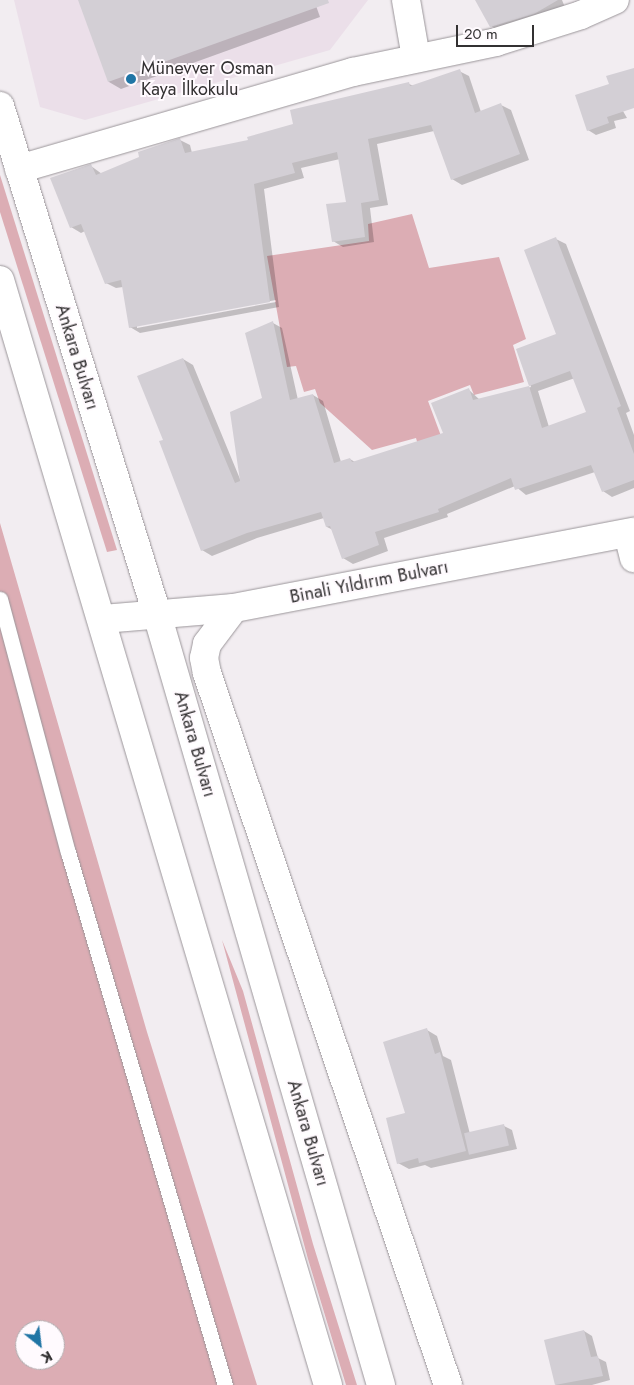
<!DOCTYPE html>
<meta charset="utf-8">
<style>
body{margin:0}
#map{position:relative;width:634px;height:1385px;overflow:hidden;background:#f2edf1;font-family:Jost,sans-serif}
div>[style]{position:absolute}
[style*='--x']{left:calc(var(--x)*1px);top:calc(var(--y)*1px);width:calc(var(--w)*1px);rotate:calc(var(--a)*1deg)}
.built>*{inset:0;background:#ebdfe9}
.green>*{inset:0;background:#dcadb4}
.shadow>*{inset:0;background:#0003}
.building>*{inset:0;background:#d3cfd5;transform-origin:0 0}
.roads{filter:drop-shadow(0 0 1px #9b969a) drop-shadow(0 0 1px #9b969a)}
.lane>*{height:15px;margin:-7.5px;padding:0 7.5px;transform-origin:7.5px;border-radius:7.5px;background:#fff}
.street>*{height:28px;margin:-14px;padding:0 14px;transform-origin:14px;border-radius:14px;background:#fff}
.secondary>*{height:28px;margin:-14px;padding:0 14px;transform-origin:14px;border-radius:14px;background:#fff}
.dots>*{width:14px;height:14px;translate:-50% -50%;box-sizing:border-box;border:2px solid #fffafe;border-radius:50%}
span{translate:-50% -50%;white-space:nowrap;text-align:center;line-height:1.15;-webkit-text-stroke:4px #fffafe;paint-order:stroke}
.poi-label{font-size:18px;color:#333132}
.left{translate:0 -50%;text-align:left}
.street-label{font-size:18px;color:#333132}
.north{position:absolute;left:15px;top:1320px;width:50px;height:50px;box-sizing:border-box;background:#fffafe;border:1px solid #adaaac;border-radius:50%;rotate:151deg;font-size:14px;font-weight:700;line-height:20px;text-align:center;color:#333132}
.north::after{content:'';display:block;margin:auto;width:18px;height:22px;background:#2075a5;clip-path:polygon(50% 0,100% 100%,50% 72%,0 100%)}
.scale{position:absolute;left:456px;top:25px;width:78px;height:22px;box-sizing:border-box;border:2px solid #333132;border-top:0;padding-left:6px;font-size:15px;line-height:18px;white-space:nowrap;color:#333132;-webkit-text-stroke:4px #fffafe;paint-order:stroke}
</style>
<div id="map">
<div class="built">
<div style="clip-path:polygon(14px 0,368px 0,330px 50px,85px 120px,40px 107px)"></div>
</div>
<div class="green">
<div style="clip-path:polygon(0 175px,117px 550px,107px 552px,0 212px)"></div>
<div style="clip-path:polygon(412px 214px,429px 268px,499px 257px,526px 339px,513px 345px,524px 382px,474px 395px,470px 385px,428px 401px,444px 444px,420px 452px,416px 438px,372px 450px,320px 403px,315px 389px,304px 392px,296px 366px,287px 367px,267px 256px,369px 241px,368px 224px)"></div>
<div style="clip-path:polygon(evenodd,0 523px,147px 1032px,257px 1385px,0 1385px,0 523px,25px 1330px,55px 1330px,55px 1360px,25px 1360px,25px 1330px)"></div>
<div style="clip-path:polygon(222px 940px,243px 991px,313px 1244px,357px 1385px,346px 1385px,308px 1259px)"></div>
</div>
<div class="shadow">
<div style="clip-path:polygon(79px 0,314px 0,320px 17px,121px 89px,109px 82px)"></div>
<div style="clip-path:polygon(477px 0,562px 0,566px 10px,504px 34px,491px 26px)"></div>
<div style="clip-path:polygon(evenodd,459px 71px,469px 76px,481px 112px,501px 105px,511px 110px,529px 160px,462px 185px,452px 179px,434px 131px,377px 144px,388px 205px,370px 208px,374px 242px,343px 247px,333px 241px,348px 203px,340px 159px,301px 168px,304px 178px,264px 189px,279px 307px,140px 333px,130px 327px,123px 287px,116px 288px,106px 283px,85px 231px,81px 233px,71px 227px,91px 166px,102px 174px,180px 140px,190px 145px,192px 153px,249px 141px,409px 84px,414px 86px,459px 71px,276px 300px,276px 302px,137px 328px,137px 325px,276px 300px)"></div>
<div style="clip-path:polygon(612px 92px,627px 118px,614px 121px,616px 128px,596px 135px,588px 130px)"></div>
<div style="clip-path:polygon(evenodd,556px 239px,566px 244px,630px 411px,626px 413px,634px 435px,634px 488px,612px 497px,603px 491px,595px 472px,526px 495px,515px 486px,447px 514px,448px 517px,384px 538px,388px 551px,353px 564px,343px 558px,333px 530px,327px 527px,324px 518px,257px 538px,212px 556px,202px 550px,165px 440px,183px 359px,193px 365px,240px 479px,264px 399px,273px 323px,282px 328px,298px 400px,313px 395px,323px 401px,341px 462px,350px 459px,355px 462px,444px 434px,469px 390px,480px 400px,531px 387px,518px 350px,558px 335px,556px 239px,575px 378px,588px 413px,549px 427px,538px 391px,575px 378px)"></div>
<div style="clip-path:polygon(427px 1030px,437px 1036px,443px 1056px,451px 1060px,470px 1134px,504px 1126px,512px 1130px,517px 1149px,431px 1168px,425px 1165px,409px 1169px,398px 1163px)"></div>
<div style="clip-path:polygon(584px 1331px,592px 1336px,598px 1358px,606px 1362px,610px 1380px,592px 1385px,556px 1385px,546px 1341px)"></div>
</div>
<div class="building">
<div style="clip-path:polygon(78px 0,328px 0,329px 3px,108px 82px)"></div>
<div style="clip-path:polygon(475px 0,558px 0,534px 14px,490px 27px)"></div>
<div style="clip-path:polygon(634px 68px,634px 108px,607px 117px,609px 123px,587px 131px,575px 95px,609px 84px,606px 76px)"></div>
<div style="clip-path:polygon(460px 69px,475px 113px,501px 103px,520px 154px,451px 180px,431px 125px,368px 139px,379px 200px,361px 203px,365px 237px,332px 242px,326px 204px,346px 202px,337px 152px,292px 163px,295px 173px,254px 184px,270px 302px,129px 328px,121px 280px,105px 284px,81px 224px,70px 228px,50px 178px,91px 164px,96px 175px,139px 157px,138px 152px,180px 138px,185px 153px,248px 140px,247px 137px,293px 124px,290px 110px,409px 82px,410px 86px)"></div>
<div style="clip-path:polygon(evenodd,556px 237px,621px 406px,617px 408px,634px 454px,634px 480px,602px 492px,591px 465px,515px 490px,511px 478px,438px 509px,439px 512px,375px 532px,379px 545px,342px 559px,330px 526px,326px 527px,321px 512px,247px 533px,201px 551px,159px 441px,163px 440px,137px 376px,183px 358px,235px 483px,240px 481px,230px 412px,262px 398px,245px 333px,273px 321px,290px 400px,313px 394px,334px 463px,350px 458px,352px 462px,443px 433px,431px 403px,469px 388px,473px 400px,529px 386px,516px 349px,556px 334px,524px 250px,556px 237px,570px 371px,586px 412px,542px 428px,529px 386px,570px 371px)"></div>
<div style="clip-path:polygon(427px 1028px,435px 1054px,440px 1052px,466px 1151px,419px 1163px,418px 1158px,397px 1164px,386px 1118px,405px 1113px,383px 1042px)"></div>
<div style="left:504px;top:1124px;width:22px;height:41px;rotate:77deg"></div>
<div style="clip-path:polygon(584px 1330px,591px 1357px,598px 1356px,603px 1376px,555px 1385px,544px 1340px)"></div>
</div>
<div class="roads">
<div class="lane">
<div style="--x:0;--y:599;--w:262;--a:75"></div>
<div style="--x:68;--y:852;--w:556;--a:73.59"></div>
</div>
<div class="street">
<div style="--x:406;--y:0;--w:59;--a:80.2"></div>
<div style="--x:19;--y:169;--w:348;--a:-16.2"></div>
<div style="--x:353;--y:72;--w:146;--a:-11.8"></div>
<div style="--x:496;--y:42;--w:89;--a:-17.6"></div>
<div style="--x:581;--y:15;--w:37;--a:-24"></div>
<div style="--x:628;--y:534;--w:25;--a:76"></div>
<div style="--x:234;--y:608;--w:45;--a:126.9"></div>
<div style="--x:207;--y:644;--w:14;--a:102"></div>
<div style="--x:204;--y:658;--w:15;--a:79"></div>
<div style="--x:207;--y:673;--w:752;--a:71.3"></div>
</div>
<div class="secondary">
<div style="--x:0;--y:106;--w:532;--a:72.83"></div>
<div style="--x:157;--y:614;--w:803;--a:73.8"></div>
<div style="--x:0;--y:280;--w:1153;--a:73.47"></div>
<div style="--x:103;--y:619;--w:131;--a:-4.8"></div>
<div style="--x:234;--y:608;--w:407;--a:-10.8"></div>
</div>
</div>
<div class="dots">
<div style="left:131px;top:79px;background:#2075a5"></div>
</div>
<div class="poi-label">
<span class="left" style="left:141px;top:79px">Münevver Osman<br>Kaya İlkokulu</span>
</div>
<div class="street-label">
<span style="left:77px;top:357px;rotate:73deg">Ankara Bulvarı</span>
<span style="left:369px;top:582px;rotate:-11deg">Binali Yıldırım Bulvarı</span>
<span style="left:195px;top:744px;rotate:74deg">Ankara Bulvarı</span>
<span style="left:308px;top:1133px;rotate:74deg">Ankara Bulvarı</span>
</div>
<div class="north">K</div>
<div class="scale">20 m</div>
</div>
